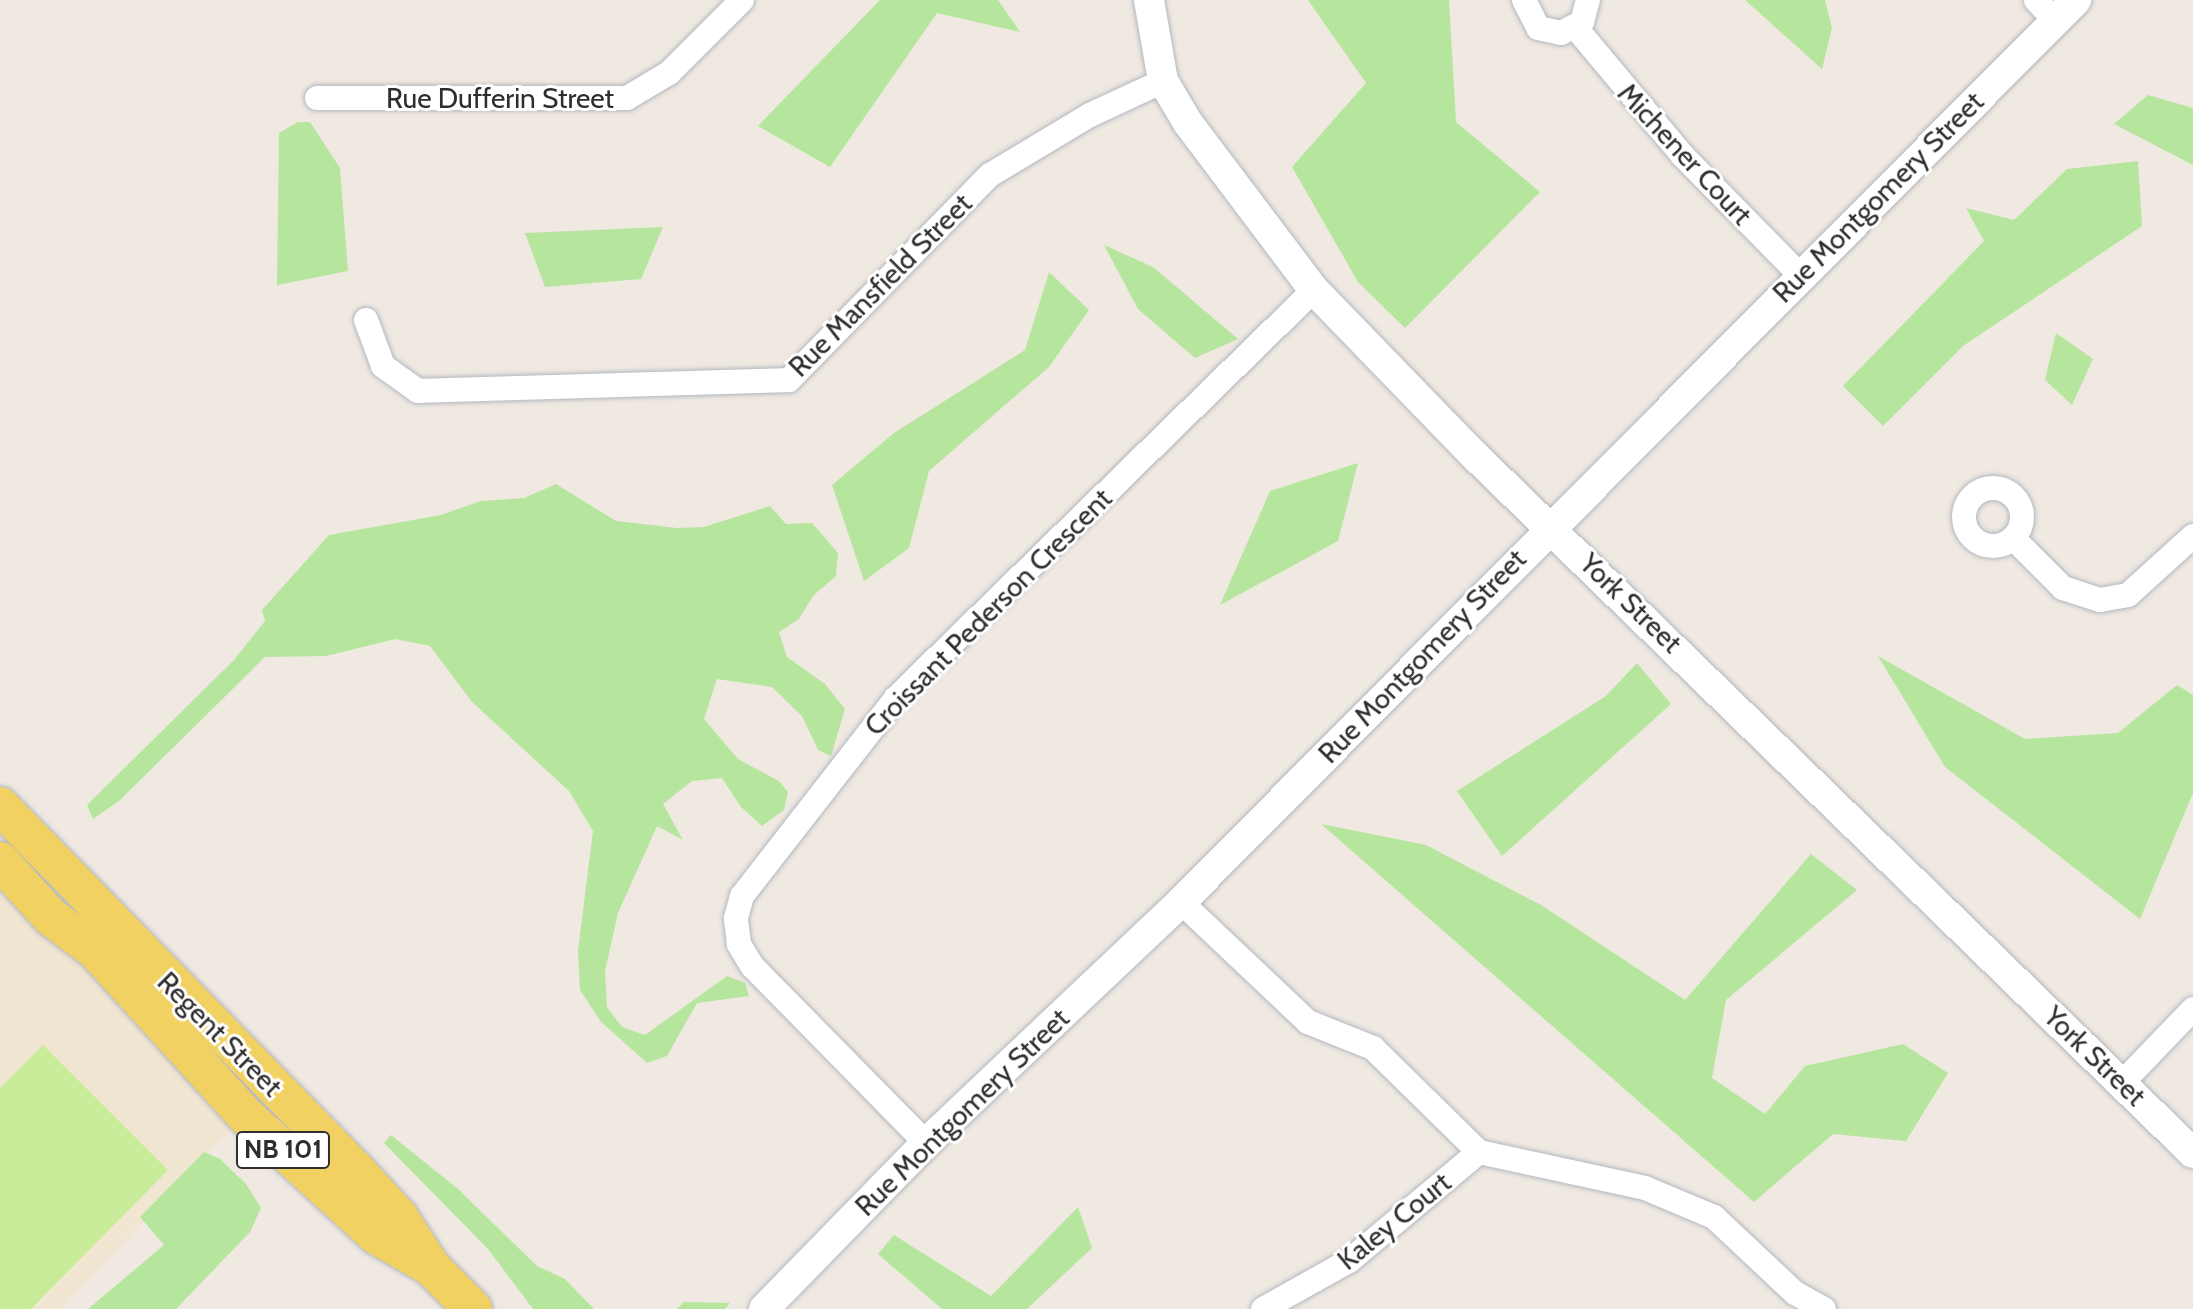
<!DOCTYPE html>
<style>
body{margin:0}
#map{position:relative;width:2193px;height:1309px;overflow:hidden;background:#efe9e1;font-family:Cabin,sans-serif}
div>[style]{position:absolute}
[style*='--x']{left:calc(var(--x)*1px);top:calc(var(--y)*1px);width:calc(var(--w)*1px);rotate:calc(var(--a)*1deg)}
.education>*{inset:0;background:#f0e6d1}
.green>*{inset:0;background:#b6e59e}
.pitch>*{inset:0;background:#c9ec9a}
.roads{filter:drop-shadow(0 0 2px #b4b7c1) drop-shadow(0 0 2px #b4b7c1)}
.minor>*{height:24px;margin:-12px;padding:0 12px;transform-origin:12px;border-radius:12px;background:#fff}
.minor>.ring{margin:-12px;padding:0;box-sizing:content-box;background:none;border:24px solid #fff;border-radius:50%}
.tertiary>*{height:30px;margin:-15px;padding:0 15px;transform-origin:15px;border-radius:15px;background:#fff}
.primary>*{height:38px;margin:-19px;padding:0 19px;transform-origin:19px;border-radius:19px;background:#f2d163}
span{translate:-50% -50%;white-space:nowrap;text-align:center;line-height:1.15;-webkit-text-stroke:6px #fff;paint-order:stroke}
.shield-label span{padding:2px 6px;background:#fff;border:2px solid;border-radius:6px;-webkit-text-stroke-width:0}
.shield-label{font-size:26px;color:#2e2e2e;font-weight:700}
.street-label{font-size:28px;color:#2e2e2e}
</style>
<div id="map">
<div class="education">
<div style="clip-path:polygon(0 861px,245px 1115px,61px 1309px,0 1309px)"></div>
</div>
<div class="green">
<div style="clip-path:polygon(880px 0,998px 0,1020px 32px,937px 13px,830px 167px,758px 126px)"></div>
<div style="clip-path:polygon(1308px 0,1449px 0,1456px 122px,1540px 192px,1405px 328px,1358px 282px,1292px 167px,1366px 83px)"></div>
<div style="clip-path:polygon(1745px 0,1825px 0,1832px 28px,1822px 69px)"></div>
<div style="clip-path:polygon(2148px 95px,2193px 108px,2193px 165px,2114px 124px)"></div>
<div style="clip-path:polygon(298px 122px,310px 122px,340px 168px,348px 271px,277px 285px,279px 133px)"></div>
<div style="clip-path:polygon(2138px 161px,2142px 226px,1963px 346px,1883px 426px,1843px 386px,1984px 241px,1966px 208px,2014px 220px,2067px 169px)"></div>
<div style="clip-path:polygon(663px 227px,641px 279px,545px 287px,525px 233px)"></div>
<div style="clip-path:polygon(1104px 245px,1153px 267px,1238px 339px,1195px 358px,1138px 309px)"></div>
<div style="clip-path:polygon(1049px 272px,1089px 310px,1049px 367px,929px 471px,909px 548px,864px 581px,832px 485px,894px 433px,1025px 350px)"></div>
<div style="clip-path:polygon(2056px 333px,2093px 359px,2072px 405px,2045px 380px)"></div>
<div style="clip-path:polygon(1358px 463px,1338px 541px,1220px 605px,1270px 491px)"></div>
<div style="clip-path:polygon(556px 484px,616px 521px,677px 528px,704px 527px,770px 506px,786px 524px,812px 523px,838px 553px,836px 576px,813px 596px,799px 619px,779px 632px,787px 657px,825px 684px,845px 709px,831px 756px,818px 750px,802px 716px,772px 687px,717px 679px,704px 719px,738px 759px,779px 781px,788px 792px,784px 810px,762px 826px,741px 807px,722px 778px,692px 781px,663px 804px,683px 840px,657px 826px,618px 913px,605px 971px,607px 1007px,622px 1027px,645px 1035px,727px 976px,745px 983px,749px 996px,697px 1003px,667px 1056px,647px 1063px,601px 1022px,580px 990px,578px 951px,593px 831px,569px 791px,472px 702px,430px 646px,395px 639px,326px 656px,265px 657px,120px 800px,93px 819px,87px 805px,234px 660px,265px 621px,262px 610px,329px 535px,441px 515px,481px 501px,524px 498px)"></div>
<div style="clip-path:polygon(1878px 656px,2025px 739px,2118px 733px,2177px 685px,2193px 695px,2193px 793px,2140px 919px,1945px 767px)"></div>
<div style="clip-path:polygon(1637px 663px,1671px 704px,1502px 856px,1457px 791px,1606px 696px)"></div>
<div style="clip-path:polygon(1321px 824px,1426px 845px,1541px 905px,1685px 1000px,1811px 854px,1857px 890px,1726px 1000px,1712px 1078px,1765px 1114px,1805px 1066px,1903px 1044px,1948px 1073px,1906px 1141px,1833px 1134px,1754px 1202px)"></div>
<div style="clip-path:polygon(391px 1135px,458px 1189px,537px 1266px,565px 1279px,594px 1309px,533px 1309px,488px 1249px,384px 1143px)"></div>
<div style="clip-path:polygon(204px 1152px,220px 1159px,246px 1184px,261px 1208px,250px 1232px,176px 1309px,88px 1309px,164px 1245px,140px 1217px)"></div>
<div style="clip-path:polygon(1078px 1207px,1092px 1248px,1027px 1309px,942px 1309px,878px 1254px,894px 1235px,991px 1296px)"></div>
<div style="clip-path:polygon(684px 1302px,730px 1303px,725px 1309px,677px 1309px)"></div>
</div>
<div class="pitch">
<div style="clip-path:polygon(43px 1045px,168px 1170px,31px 1309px,0 1309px,0 1088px)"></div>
</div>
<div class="roads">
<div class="minor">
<div style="--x:1524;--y:0;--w:31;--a:63"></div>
<div style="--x:1538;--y:28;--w:24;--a:12"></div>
<div style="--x:1561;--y:33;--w:24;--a:-28"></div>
<div style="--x:1582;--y:22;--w:23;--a:-75"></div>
<div style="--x:2036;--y:0;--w:26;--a:47"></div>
<div style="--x:1576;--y:28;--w:167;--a:50.1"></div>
<div style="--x:1683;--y:156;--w:167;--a:45.5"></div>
<div style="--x:317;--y:98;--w:310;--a:0"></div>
<div style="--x:627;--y:98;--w:49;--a:-30.8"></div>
<div style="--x:669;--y:73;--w:103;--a:-45"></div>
<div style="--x:366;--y:320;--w:49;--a:69.7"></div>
<div style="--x:383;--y:366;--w:43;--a:35.5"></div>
<div style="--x:418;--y:391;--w:371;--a:-1.7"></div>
<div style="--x:789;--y:380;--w:287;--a:-45.6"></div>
<div style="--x:990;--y:175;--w:117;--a:-31"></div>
<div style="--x:1090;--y:115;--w:81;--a:-25"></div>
<div class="ring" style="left:1964px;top:488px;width:34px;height:34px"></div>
<div style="--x:2013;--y:538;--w:71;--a:45"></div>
<div style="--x:2063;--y:588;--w:39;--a:18"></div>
<div style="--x:2100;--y:600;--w:28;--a:-10"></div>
<div style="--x:2128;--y:595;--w:88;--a:-42.2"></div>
<div style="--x:1181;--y:902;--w:175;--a:43.4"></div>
<div style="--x:1308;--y:1022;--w:70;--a:21.8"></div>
<div style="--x:1373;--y:1048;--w:148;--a:44.5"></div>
<div style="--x:1479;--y:1152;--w:170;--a:12.2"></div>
<div style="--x:1645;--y:1188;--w:75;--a:22.8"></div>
<div style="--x:1714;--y:1217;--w:111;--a:43.2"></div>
<div style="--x:1795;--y:1293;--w:33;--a:29"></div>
<div style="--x:2123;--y:1082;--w:101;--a:-46.2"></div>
<div style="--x:926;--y:1143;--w:248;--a:-134.5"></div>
<div style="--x:752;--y:966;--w:26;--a:-121"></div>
<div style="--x:739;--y:944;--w:26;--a:-97"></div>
<div style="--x:736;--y:918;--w:23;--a:-75"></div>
<div style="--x:742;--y:896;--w:251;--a:-52.1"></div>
<div style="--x:896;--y:698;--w:584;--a:-44.31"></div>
<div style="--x:1263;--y:1309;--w:98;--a:-29.2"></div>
<div style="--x:1349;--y:1261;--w:170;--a:-40"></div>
</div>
<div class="tertiary">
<div style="--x:1149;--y:0;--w:82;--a:80.2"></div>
<div style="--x:1163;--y:81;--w:49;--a:59.2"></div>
<div style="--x:1188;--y:123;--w:209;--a:53"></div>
<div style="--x:1314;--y:290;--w:230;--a:45.9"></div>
<div style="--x:1474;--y:455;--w:1002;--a:44.15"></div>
<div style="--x:764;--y:1309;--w:232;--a:-45.7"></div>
<div style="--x:926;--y:1143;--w:351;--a:-43.4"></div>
<div style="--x:1181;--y:902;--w:1271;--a:-45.22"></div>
</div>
<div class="primary">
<div style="--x:0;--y:806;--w:509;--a:45.64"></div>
<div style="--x:356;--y:1170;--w:64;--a:47.5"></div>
<div style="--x:399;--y:1217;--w:61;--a:57.1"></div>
<div style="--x:432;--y:1268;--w:58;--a:45"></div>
<div style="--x:0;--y:861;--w:76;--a:47.7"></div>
<div style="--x:51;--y:917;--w:55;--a:36.9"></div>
<div style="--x:95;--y:950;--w:223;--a:47.7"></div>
<div style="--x:245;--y:1115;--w:178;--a:42.5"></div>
<div style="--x:376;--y:1235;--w:58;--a:30.1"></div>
</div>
</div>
<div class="shield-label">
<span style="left:283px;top:1150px">NB 101</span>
</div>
<div class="street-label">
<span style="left:500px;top:98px">Rue Dufferin Street</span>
<span style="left:1685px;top:154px;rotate:47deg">Michener Court</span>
<span style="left:1878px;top:197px;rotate:-45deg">Rue Montgomery Street</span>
<span style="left:880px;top:285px;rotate:-45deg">Rue Mansfield Street</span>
<span style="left:1631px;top:603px;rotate:44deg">York Street</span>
<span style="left:988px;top:612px;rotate:-45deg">Croissant Pederson Crescent</span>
<span style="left:1422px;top:656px;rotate:-46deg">Rue Montgomery Street</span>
<span style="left:220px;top:1034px;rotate:45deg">Regent Street</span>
<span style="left:2095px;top:1056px;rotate:44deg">York Street</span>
<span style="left:962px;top:1112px;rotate:-44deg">Rue Montgomery Street</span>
<span style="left:1394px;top:1221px;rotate:-39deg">Kaley Court</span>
</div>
</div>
